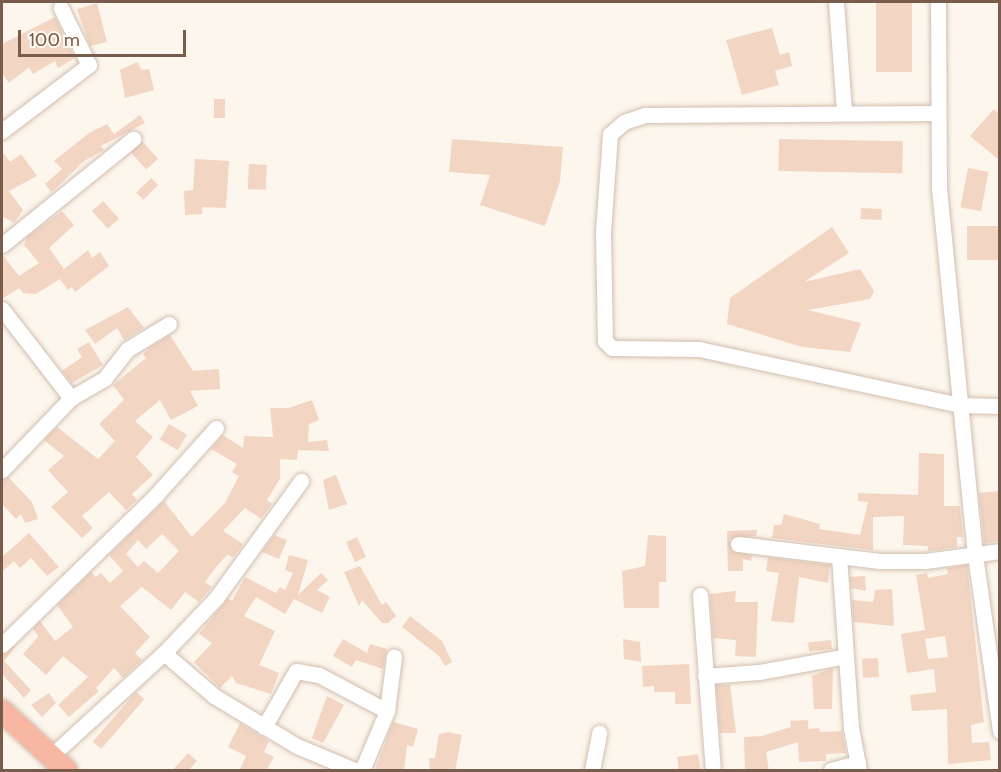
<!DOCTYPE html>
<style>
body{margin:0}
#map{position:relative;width:1001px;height:772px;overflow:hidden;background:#fdf6ec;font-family:Cabin,sans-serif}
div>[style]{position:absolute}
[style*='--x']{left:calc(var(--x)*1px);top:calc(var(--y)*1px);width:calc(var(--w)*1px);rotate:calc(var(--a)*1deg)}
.building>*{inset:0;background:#f3d5c3;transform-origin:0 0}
.roads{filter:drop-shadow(0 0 2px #d1beb0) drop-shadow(0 0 2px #d1beb0)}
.minor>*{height:15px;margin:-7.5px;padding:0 7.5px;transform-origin:7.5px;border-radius:7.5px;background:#fff}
.highway>*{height:22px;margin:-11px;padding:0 11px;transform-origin:11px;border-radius:11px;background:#f7b7a3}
span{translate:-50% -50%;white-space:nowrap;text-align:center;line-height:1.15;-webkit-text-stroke:5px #fffaf3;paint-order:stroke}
.frame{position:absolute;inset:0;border:3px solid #7a5c4d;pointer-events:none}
.scale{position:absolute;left:18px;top:30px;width:168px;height:27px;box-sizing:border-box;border:3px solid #7a5c4d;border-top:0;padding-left:8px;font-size:18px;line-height:21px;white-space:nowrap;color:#7a5c4d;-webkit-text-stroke:4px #fffaf3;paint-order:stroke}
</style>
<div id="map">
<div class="building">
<div style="left:876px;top:2px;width:36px;height:70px"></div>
<div style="clip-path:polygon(97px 3px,107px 42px,90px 46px,77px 9px)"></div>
<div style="clip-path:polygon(55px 17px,75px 58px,58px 68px,55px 61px,33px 74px,29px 67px,9px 83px,2px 73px,2px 44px)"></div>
<div style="clip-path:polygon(772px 28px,780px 55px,789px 52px,792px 66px,775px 71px,779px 85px,742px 95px,726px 40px)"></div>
<div style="clip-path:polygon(137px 62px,142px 70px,149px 69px,154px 90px,125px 98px,120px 70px)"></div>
<div style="left:214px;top:99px;width:11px;height:19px"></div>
<div style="clip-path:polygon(994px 109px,999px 114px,999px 160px,970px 136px)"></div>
<div style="clip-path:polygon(140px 115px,145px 123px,101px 146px,104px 150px,84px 161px,55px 189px,51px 192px,45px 184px,62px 169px,54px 161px,89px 133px,107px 124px,114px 134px)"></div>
<div style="clip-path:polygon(452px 139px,563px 147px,560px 181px,545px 226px,480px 205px,490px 175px,449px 172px)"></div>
<div style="left:779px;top:139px;width:124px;height:32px;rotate:1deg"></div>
<div style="left:142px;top:141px;width:24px;height:16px;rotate:48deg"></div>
<div style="clip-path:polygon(2px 151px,10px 162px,21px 154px,37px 176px,9px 191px,23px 210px,14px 223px,2px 216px)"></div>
<div style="clip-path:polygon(195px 159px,229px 161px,226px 208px,202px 207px,202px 214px,185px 215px,184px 191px,193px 190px)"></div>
<div style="left:249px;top:164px;width:18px;height:25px;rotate:3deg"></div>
<div style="left:968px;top:168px;width:21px;height:40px;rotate:11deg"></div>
<div style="left:151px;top:178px;width:10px;height:21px;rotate:45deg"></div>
<div style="left:103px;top:201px;width:24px;height:15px;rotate:48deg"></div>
<div style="left:861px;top:208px;width:21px;height:11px;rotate:3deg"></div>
<div style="clip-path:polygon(62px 211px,74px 225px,49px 248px,64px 269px,88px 250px,92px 258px,100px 252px,109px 266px,75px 292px,72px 287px,68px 290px,60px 279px,36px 294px,23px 293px,19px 288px,2px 299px,2px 254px,19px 276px,39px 263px,24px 245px,27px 237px)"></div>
<div style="left:999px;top:226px;width:34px;height:32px;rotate:90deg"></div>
<div style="clip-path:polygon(832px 227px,849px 253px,804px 282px,860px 269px,874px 291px,870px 299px,808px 310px,861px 323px,850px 352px,802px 347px,727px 324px,730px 298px)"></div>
<div style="clip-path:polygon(128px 307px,144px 328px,124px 340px,117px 328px,95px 344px,85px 330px)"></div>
<div style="clip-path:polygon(170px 335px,193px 371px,219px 369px,220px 389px,190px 391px,198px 406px,171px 420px,160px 400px,135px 421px,153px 437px,136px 457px,153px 475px,132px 494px,137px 500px,126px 510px,109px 492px,82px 516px,93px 528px,82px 538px,51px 507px,68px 492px,48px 470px,64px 456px,44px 440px,57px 427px,98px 459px,115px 441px,99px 424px,124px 400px,113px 385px,146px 358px,143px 354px,150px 347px)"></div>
<div style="clip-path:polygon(89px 342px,103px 365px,72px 383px,62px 371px,82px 357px,77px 349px)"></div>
<div style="clip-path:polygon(evenodd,312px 400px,319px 420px,309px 424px,308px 442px,327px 440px,329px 451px,298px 450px,297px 460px,280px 459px,280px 479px,267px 500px,272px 504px,261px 519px,245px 508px,223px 531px,243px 544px,234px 557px,227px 555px,216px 567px,205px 582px,212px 587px,199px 602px,185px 592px,171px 610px,142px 587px,120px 606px,150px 637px,135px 653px,142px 660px,123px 678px,114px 668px,96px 688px,99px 691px,69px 717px,58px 705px,88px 677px,63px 656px,46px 675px,23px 654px,38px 637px,33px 628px,40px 621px,55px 641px,73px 627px,57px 605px,91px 572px,96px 577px,101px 573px,110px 583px,123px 571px,109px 555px,164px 501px,192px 537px,225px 503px,239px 476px,232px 472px,237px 464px,211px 449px,223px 435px,243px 448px,244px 436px,273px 437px,270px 408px,289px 408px,312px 400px,162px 534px,179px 551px,158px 573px,144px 561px,138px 567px,126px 554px,138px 540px,146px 549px,162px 534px)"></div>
<div style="left:169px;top:424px;width:21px;height:18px;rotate:31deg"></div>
<div style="clip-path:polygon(919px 453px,944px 454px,944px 506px,960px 506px,963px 537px,957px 537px,957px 547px,928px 551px,928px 546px,903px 545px,904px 516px,873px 517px,873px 550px,772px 538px,774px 525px,781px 525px,784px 514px,820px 524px,819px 529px,860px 535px,868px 502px,858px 501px,858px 493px,918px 495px)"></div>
<div style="clip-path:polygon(336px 475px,347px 504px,329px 510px,323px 480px)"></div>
<div style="clip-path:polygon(8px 477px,32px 502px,38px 519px,25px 523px,21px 514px,16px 519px,2px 504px,2px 480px)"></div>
<div style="clip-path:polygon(999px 491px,999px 541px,984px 543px,979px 493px)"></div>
<div style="clip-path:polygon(757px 530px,756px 536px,730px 539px,732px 551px,752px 555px,751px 561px,743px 559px,743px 571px,728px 571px,727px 531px)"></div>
<div style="clip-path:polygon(29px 533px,59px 567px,47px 576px,31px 558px,20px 568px,14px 561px,2px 572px,2px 557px)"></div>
<div style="clip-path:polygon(274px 535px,287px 540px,279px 559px,262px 552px)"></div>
<div style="clip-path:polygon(648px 535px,666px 536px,666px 582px,659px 582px,659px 608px,624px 608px,622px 571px,645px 566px)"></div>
<div style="left:357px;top:537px;width:22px;height:12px;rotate:66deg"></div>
<div style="clip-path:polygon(289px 555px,308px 560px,298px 595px,321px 573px,328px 580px,317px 590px,330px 597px,322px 613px,294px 599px,285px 614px,256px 597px,244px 616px,275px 631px,259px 665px,279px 673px,271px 694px,236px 683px,232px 676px,220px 688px,194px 662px,212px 643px,199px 634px,228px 598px,232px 601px,245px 577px,276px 593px,280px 587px,285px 590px,293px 573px,285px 570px)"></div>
<div style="clip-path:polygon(768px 557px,830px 565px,828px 583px,799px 577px,794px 623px,771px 621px,779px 573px,766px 571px)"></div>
<div style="clip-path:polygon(evenodd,967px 565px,984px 722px,971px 725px,972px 743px,989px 742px,991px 760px,948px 764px,947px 709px,912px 711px,910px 695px,936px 692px,934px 669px,907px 673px,901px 634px,925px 630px,916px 575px,927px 573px,928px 578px,948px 574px,947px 568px,967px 565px,945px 636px,948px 657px,928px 659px,925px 639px,945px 636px)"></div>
<div style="clip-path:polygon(360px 566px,382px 605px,386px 602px,396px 616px,388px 623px,382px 623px,362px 600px,359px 606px,344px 572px)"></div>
<div style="clip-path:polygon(865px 576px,866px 591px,851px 588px,850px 577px)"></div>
<div style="clip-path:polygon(892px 589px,894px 626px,853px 622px,852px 600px,873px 602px,875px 590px)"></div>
<div style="clip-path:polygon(736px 591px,735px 602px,758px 602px,756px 657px,735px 656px,736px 640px,713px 638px,710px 594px)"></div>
<div style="clip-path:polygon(410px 616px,442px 641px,452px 662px,445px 666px,439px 656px,402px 627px)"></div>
<div style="clip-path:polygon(343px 639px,367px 653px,370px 644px,387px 649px,383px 669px,356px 660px,352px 667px,333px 656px)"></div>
<div style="clip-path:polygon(623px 639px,640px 642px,641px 662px,624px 659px)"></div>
<div style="left:831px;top:640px;width:9px;height:23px;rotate:84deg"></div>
<div style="clip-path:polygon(17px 644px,4px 661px,31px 690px,24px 698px,2px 674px,2px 654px)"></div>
<div style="left:878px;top:658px;width:19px;height:16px;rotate:87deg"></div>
<div style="clip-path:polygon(689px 664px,691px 704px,675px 704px,675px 692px,654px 692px,654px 686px,643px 687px,642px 666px)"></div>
<div style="clip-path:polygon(833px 668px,832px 709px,814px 709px,812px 676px)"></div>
<div style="clip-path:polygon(716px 685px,730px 685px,736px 733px,720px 733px)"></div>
<div style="left:136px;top:692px;width:11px;height:66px;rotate:41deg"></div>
<div style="clip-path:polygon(49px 693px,56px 703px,42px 717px,31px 705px)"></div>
<div style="clip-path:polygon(327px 696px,344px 705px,323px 743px,312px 738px)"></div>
<div style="clip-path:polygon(808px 720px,808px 729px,819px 728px,820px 732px,842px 731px,846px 753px,826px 754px,826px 761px,799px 762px,798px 742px,766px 752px,769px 771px,745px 771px,744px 737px,762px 736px,791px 727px,790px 721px)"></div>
<div style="clip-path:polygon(393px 722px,418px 729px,413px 747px,407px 745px,404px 771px,375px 770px)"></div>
<div style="clip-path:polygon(240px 723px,269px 741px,264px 752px,274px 757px,266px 771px,239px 771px,246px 756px,228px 747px)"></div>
<div style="clip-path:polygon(448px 732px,462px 735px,455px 771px,430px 771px,429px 758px,435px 758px,439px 734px)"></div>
<div style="clip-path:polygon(188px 753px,197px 761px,188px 771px,172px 771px)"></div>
<div style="clip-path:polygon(698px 754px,701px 771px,679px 771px,677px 757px)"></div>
</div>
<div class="roads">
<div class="minor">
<div style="--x:836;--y:2;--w:109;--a:85.8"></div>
<div style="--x:938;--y:2;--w:186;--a:89.7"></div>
<div style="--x:939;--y:188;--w:369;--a:84.4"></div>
<div style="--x:975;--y:555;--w:178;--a:81.9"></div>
<div style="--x:938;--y:113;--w:293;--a:179.6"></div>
<div style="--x:645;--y:115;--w:22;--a:162"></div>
<div style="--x:624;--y:122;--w:18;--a:139"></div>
<div style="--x:610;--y:134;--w:97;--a:94.1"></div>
<div style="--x:603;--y:231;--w:110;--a:89"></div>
<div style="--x:605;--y:341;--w:10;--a:45"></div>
<div style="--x:612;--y:348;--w:87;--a:0.7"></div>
<div style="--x:699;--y:349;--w:267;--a:12.1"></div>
<div style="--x:960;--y:405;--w:40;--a:1.4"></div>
<div style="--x:2;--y:131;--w:109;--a:-37.2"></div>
<div style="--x:89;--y:65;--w:64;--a:-116.2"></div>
<div style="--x:2;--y:245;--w:169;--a:-39"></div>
<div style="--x:2;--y:309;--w:113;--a:52.2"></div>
<div style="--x:2;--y:470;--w:100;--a:-46.2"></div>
<div style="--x:71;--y:398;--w:39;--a:-30"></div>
<div style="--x:105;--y:378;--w:37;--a:-52"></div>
<div style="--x:128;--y:349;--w:48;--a:-31.4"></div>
<div style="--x:738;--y:544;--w:143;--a:6.8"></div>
<div style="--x:880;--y:561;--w:45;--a:0"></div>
<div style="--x:925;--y:561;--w:76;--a:-7.6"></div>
<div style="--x:839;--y:556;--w:172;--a:86"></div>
<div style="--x:851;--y:728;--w:43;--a:79.2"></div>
<div style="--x:700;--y:595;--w:175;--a:85.8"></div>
<div style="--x:2;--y:645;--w:215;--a:-44.2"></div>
<div style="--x:156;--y:495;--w:90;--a:-48.2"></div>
<div style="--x:164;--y:653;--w:66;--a:40.7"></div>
<div style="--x:214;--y:696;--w:97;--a:31.1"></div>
<div style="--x:297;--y:746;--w:62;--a:22.8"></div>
<div style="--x:705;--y:676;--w:54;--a:-4.2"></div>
<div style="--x:759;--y:672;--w:88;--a:-10.4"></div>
<div style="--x:264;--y:727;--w:64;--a:-60.3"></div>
<div style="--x:296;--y:671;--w:23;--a:10"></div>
<div style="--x:319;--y:675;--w:77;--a:27.9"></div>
<div style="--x:50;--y:757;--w:154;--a:-42.4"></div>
<div style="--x:164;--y:653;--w:76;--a:-46.6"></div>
<div style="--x:216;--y:598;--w:145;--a:-54"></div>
<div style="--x:362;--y:770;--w:64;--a:-67"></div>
<div style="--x:387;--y:711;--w:55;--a:-82.7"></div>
<div style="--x:592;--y:770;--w:38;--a:-79"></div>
<div style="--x:831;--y:770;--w:28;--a:-15"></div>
</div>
<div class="highway">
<div style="--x:2;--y:711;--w:87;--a:42.7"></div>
</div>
</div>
<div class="frame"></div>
<div class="scale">100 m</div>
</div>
